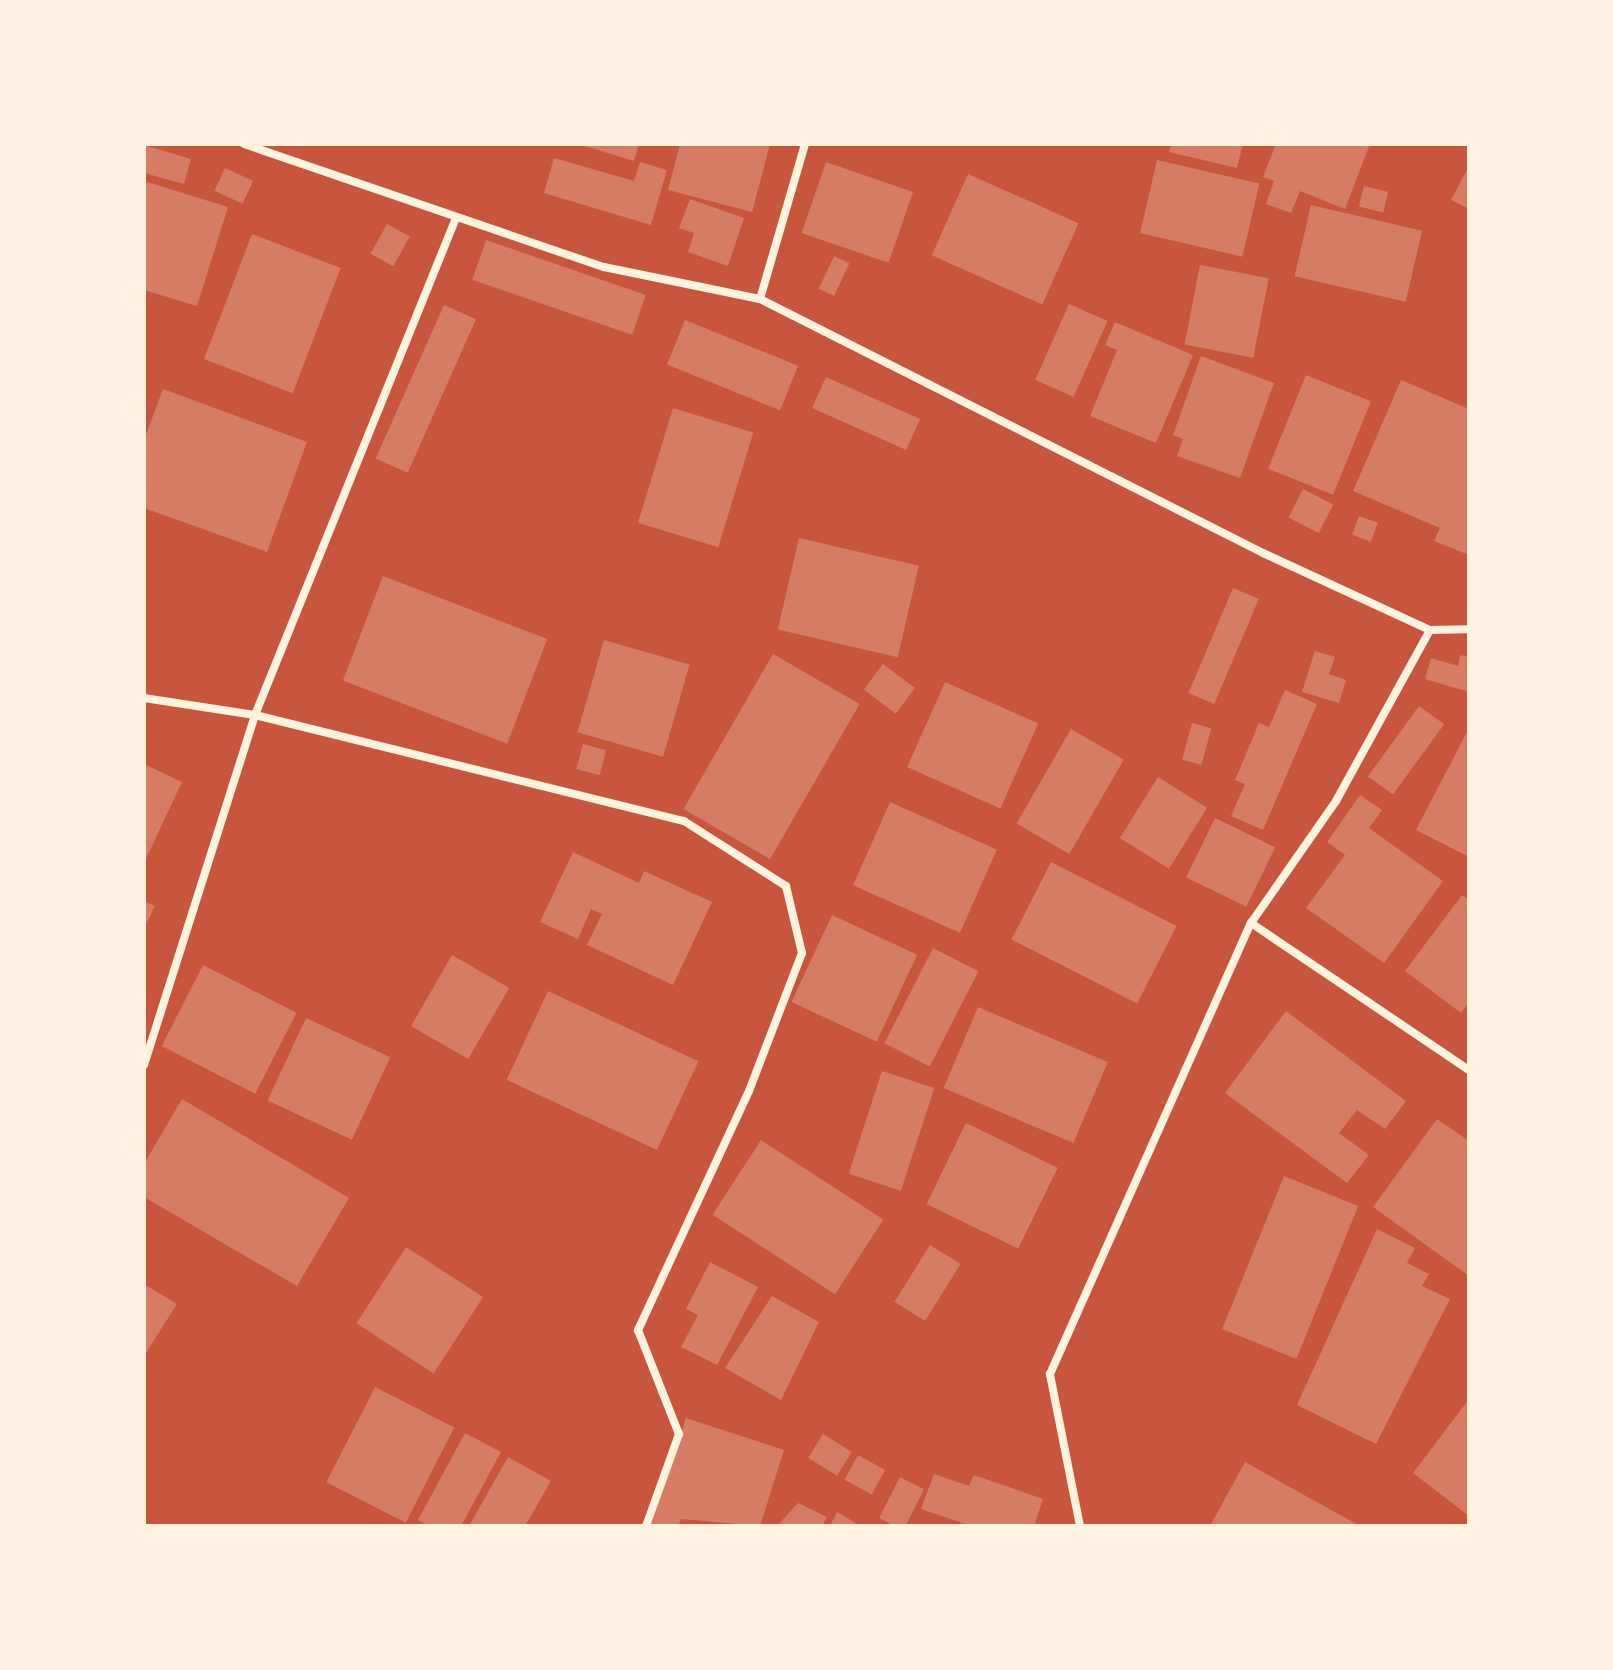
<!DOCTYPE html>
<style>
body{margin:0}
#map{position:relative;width:1613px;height:1670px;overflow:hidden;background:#c8553d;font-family:"Golos Text",sans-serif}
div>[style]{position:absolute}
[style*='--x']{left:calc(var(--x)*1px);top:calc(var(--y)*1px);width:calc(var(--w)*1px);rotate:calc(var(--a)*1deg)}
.building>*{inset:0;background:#d67c66;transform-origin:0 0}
.minor>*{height:8px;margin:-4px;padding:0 4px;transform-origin:4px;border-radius:4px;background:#fff3e0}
span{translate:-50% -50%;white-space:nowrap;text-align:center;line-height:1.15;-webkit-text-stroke:8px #fff3e0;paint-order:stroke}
.frame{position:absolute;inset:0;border:146px solid #fff3e0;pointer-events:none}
</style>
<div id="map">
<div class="building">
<div style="clip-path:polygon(578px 144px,639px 144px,634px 161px)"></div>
<div style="clip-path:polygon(680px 144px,770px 144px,752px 212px,668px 190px)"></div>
<div style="clip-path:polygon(1172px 144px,1243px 144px,1237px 168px,1169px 152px)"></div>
<div style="clip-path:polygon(1276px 144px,1370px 144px,1345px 209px,1300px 191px,1291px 213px,1266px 204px,1274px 181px,1263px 177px)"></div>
<div style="clip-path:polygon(144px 145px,191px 159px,184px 184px,144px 173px)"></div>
<div style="clip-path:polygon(554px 158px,634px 181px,640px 162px,667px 170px,651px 225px,544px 193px)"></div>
<div style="left:1157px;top:160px;width:105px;height:75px;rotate:13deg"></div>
<div style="left:826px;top:162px;width:92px;height:75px;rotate:19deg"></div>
<div style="clip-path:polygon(1469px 166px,1469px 209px,1451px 200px)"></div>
<div style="left:225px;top:168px;width:31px;height:25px;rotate:25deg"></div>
<div style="left:968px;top:174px;width:121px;height:89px;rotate:24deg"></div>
<div style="clip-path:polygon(144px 181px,228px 207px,197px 306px,144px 290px)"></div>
<div style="left:1364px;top:186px;width:25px;height:21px;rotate:14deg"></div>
<div style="clip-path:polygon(690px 199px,744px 218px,728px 266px,688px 252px,694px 233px,679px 228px)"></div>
<div style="left:1311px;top:205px;width:114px;height:73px;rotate:13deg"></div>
<div style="left:387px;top:224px;width:26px;height:34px;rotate:29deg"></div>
<div style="left:252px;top:234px;width:95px;height:134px;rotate:21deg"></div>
<div style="left:486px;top:240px;width:169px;height:42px;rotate:19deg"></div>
<div style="left:834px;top:256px;width:17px;height:36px;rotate:25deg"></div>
<div style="left:1200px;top:265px;width:70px;height:81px;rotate:11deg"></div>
<div style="left:1069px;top:304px;width:42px;height:83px;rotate:24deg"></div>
<div style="left:444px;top:305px;width:35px;height:168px;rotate:24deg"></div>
<div style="left:685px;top:320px;width:122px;height:48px;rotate:22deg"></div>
<div style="clip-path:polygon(1115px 322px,1193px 355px,1156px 443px,1090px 416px,1117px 350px,1105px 345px)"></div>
<div style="clip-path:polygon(1201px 356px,1274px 383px,1240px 478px,1177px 456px,1183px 439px,1173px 435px)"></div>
<div style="left:1306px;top:375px;width:70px;height:101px;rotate:22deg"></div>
<div style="left:826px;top:377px;width:103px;height:34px;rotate:24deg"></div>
<div style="clip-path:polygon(1401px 380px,1469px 409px,1469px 555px,1434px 541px,1440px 528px,1353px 491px)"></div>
<div style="clip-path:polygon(163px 389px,307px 442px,267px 552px,144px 508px,144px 440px)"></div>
<div style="left:673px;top:408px;width:84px;height:120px;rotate:17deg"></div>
<div style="left:1303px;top:489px;width:34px;height:32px;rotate:27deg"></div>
<div style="left:1359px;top:516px;width:20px;height:20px;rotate:20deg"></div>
<div style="left:799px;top:538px;width:123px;height:94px;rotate:13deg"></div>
<div style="left:383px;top:576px;width:176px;height:112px;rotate:21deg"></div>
<div style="left:1233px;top:588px;width:28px;height:114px;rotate:23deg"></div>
<div style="left:604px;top:640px;width:89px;height:96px;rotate:16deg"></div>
<div style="clip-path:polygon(1315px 651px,1335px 657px,1329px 674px,1346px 680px,1339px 703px,1302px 692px)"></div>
<div style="left:773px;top:654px;width:100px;height:179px;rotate:30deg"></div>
<div style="clip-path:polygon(1460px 655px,1469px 657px,1469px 692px,1425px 679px,1431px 658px,1458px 666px)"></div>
<div style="left:883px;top:664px;width:40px;height:32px;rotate:37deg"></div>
<div style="left:945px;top:682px;width:102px;height:93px;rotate:24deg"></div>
<div style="clip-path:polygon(1285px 690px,1317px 704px,1263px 830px,1231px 816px,1245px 784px,1235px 780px,1259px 723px,1269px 727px)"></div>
<div style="left:1419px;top:706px;width:31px;height:87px;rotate:36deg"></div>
<div style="left:1192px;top:723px;width:20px;height:38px;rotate:15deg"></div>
<div style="clip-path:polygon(1469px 728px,1469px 857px,1416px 830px)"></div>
<div style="left:1071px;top:729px;width:61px;height:109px;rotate:30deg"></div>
<div style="left:583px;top:744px;width:24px;height:26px;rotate:15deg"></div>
<div style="clip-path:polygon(144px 764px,182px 782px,144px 863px)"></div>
<div style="left:1158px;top:777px;width:58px;height:72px;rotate:32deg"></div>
<div style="clip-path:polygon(1360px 795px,1382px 810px,1369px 828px,1443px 881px,1384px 963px,1306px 908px,1345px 855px,1327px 842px)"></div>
<div style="left:890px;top:802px;width:117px;height:91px;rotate:24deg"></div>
<div style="left:1215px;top:818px;width:67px;height:66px;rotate:26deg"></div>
<div style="clip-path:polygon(573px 852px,639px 883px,644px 871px,712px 902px,673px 985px,587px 945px,602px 914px,591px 909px,578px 939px,540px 922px)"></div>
<div style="left:1051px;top:862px;width:141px;height:87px;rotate:27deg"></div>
<div style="clip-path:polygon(1462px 895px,1469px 900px,1469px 1002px,1461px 1013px,1405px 971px)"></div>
<div style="clip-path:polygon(144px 901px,155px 906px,144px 928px)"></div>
<div style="left:832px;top:915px;width:94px;height:96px;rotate:25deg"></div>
<div style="left:933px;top:948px;width:51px;height:107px;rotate:27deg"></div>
<div style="left:452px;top:955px;width:66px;height:82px;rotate:30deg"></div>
<div style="left:203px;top:965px;width:105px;height:91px;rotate:27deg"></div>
<div style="left:548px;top:991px;width:166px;height:98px;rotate:25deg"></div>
<div style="left:978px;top:1007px;width:141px;height:88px;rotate:23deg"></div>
<div style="clip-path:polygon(1286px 1011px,1406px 1101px,1385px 1129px,1357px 1110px,1339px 1133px,1369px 1155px,1347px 1183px,1225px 1093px)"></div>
<div style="left:306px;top:1018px;width:93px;height:91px;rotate:25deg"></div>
<div style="left:882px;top:1071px;width:55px;height:108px;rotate:18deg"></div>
<div style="clip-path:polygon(182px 1099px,349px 1198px,297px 1286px,144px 1197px,144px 1164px)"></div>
<div style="clip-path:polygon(1437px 1119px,1469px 1141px,1469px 1276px,1373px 1207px)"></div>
<div style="left:966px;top:1123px;width:102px;height:90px;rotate:26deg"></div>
<div style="left:761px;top:1140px;width:146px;height:89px;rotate:33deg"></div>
<div style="left:1284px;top:1176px;width:80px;height:165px;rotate:22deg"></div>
<div style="clip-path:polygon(1377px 1229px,1415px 1248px,1407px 1263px,1429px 1274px,1422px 1286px,1450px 1299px,1376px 1444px,1297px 1405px)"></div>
<div style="left:930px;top:1245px;width:36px;height:67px;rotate:32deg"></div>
<div style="left:406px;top:1247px;width:92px;height:91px;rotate:33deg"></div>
<div style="clip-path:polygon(710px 1262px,758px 1287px,717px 1365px,681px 1347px,698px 1315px,686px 1309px)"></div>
<div style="clip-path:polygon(144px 1284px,177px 1304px,144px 1356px)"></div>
<div style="clip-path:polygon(772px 1296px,819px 1322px,781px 1400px,725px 1368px)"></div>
<div style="left:375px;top:1387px;width:89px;height:107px;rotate:27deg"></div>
<div style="clip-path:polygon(1469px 1399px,1469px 1516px,1413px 1473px)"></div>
<div style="clip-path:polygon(686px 1418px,784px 1450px,760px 1526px,681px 1519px,678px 1526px,651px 1526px)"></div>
<div style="clip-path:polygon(465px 1433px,501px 1452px,461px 1526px,429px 1526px,418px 1520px)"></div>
<div style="left:823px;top:1434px;width:34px;height:28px;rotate:32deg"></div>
<div style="left:858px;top:1455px;width:31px;height:28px;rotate:29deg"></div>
<div style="clip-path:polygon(508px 1457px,551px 1481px,525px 1526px,469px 1526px)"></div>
<div style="clip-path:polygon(1245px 1462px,1360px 1526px,1210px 1526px)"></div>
<div style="clip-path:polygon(934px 1474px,969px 1486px,974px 1475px,1043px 1499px,1034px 1526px,971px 1526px,921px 1509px)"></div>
<div style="left:900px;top:1477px;width:27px;height:46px;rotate:27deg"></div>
<div style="clip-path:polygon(798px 1503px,827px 1517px,822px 1526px,777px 1526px)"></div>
<div style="clip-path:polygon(837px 1512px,857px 1524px,856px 1526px,830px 1526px)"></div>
</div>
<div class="minor">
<div style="--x:244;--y:144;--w:380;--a:18.9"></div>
<div style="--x:604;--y:267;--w:159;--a:11.6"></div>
<div style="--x:760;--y:299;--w:563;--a:26.79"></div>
<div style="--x:1263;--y:553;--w:184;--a:24.8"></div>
<div style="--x:1430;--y:630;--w:39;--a:-1"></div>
<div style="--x:760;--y:299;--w:161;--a:-73.8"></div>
<div style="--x:144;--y:698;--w:112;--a:8.7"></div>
<div style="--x:255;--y:715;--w:442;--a:13.9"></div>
<div style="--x:684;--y:821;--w:121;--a:32.5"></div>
<div style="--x:786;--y:886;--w:69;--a:76.6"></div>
<div style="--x:802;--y:953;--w:148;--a:111"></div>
<div style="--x:749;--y:1091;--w:264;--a:114.9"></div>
<div style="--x:638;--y:1330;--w:112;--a:68.5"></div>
<div style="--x:679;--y:1434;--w:98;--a:109.7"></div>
<div style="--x:1251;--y:923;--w:263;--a:34"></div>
<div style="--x:144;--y:1065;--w:367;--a:-72.4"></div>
<div style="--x:255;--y:715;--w:536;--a:-67.98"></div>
<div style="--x:1080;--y:1526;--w:155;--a:-101.2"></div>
<div style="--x:1050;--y:1374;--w:494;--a:-66"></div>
<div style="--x:1251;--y:923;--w:149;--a:-55.1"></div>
<div style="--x:1336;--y:801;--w:195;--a:-61.2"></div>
</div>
<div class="frame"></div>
</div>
